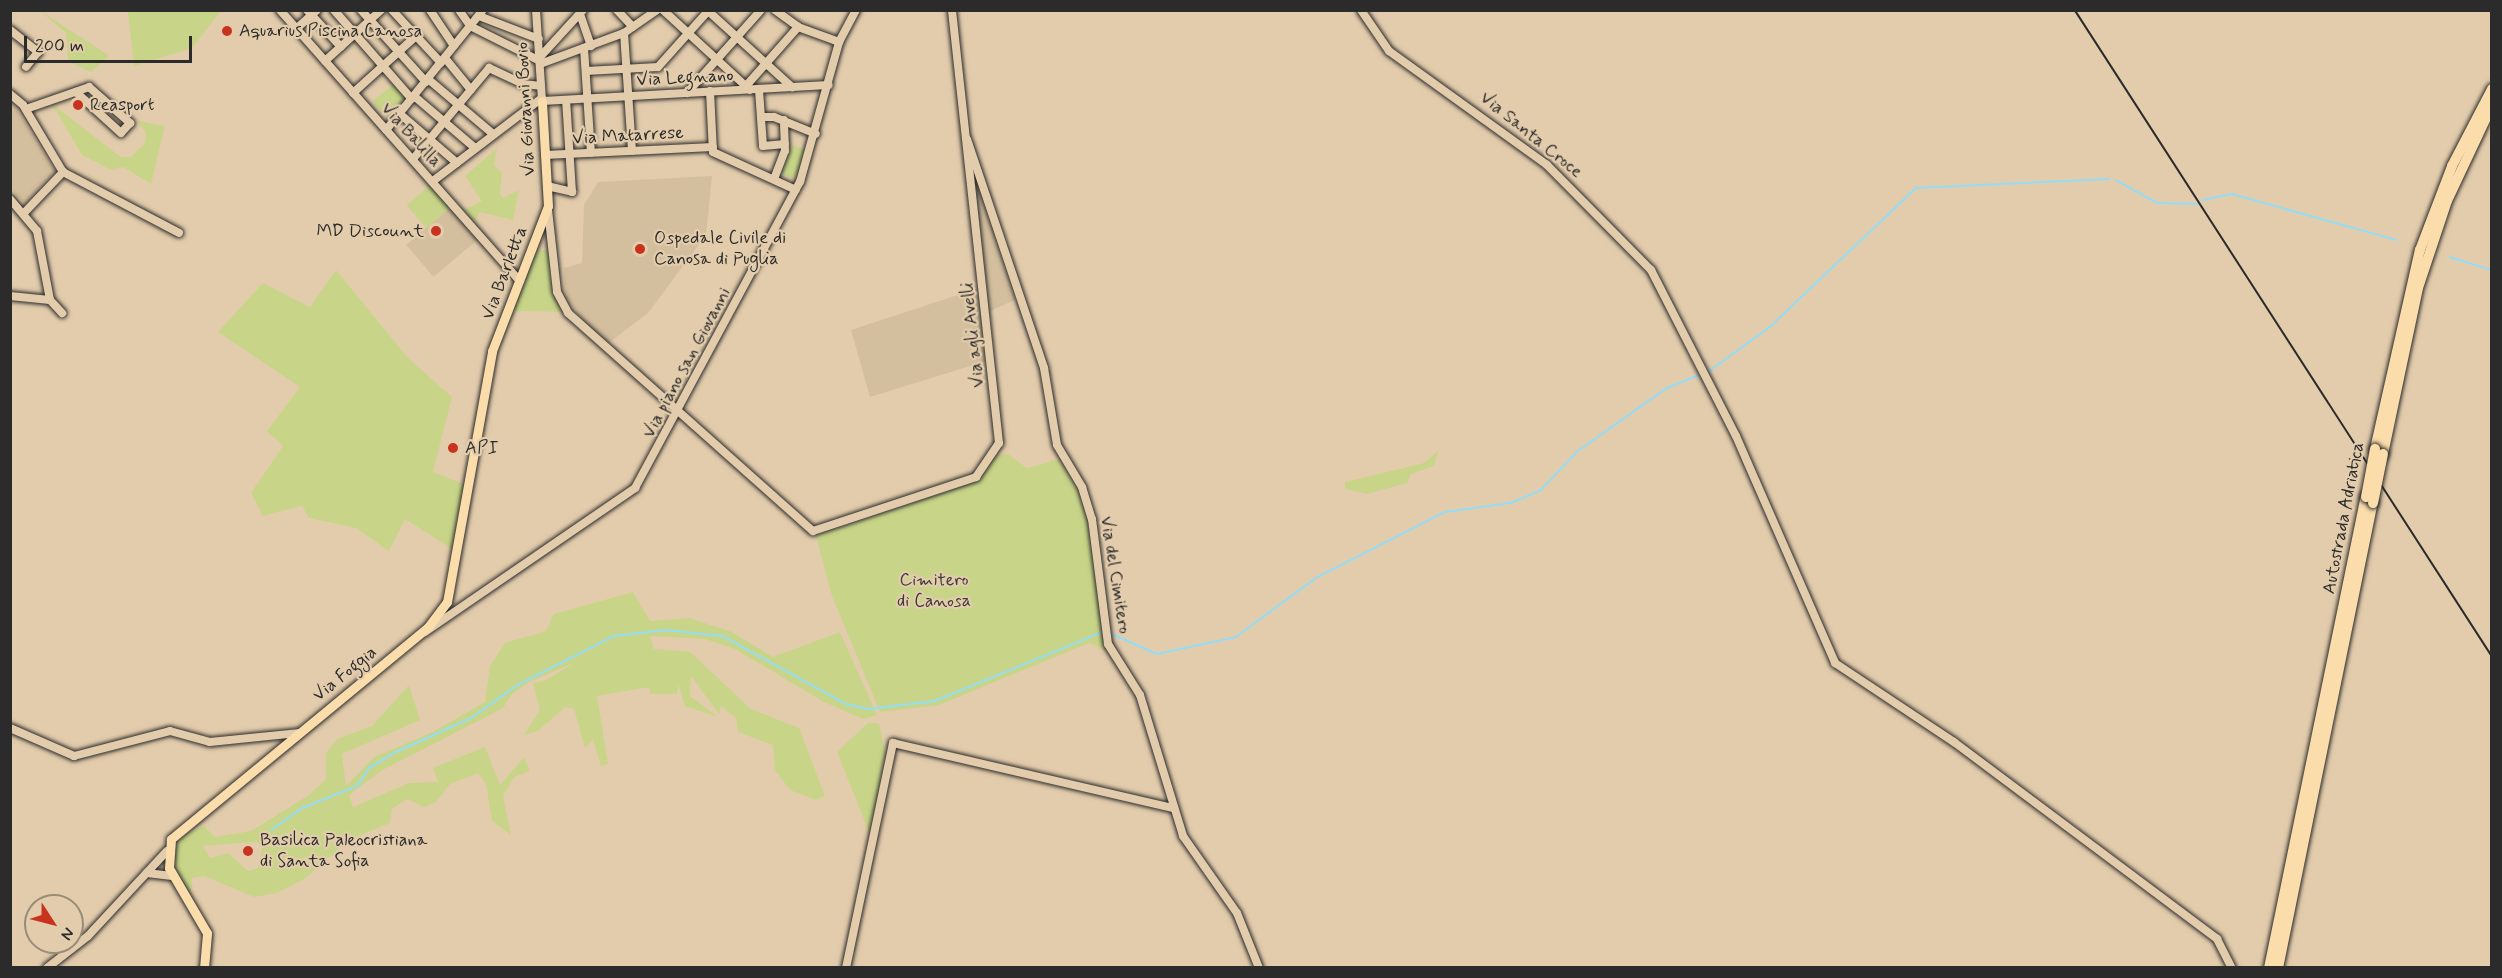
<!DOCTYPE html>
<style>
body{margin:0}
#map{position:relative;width:2502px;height:978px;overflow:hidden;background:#e3ccac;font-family:Mynerve,sans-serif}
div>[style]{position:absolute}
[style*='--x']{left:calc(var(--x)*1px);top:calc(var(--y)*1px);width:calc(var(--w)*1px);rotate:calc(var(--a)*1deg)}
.built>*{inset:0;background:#d3be9d;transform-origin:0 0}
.green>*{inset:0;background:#c8d588;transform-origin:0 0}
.stream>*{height:1.5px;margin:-0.75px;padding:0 0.75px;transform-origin:0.75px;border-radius:0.75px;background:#94ddf6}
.roads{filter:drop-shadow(0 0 2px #2b2b2b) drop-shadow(0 0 2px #2b2b2b)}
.minor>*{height:8px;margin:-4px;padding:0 4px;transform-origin:4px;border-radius:4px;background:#e3ccac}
.major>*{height:9px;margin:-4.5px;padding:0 4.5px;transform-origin:4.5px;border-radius:4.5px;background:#fbddab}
.highway>*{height:10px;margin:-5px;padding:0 5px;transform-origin:5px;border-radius:5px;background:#fbddab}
.rail>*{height:1.5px;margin:-0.75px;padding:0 0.75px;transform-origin:0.75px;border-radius:0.75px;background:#2b2b2b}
.bridges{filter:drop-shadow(0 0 2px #2b2b2b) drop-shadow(0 0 2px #2b2b2b)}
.highway-bridge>*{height:10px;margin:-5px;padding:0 5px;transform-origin:5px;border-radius:5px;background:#fbddab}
.dots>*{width:16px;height:16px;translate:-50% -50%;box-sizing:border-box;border:3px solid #e3ccac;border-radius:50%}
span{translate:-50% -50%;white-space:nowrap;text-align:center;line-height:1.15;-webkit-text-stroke:4.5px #e3ccac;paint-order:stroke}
.poi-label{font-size:18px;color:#2b2b2b}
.left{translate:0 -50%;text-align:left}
.right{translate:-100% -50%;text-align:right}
.street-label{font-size:18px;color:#2b2b2b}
.park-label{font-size:18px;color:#3b3c34}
.frame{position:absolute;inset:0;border:12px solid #2b2b2b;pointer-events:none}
.north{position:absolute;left:24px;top:894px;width:60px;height:60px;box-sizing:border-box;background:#e3ccac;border:2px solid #998c78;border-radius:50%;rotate:126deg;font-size:16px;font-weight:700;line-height:24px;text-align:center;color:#2b2b2b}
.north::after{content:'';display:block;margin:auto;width:21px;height:27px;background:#c8321e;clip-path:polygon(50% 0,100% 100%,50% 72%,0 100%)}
.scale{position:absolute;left:24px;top:36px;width:168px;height:27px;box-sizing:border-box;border:3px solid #2b2b2b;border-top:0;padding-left:8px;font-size:18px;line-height:21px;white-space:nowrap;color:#2b2b2b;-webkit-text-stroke:4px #e3ccac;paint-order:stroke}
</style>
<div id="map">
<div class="built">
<div style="clip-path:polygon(11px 100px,55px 171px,25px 204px,11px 189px)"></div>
<div style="clip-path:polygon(972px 166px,1015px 300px,990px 311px)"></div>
<div style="clip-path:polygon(712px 176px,706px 235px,648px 313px,606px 345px,565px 299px,564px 268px,582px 263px,584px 205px,598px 182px)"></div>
<div style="left:450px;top:208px;width:42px;height:57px;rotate:50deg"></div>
<div style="clip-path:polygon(979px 288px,986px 361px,870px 397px,851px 330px)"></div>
</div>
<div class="green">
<div style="clip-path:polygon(39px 10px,99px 49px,109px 56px,91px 72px,68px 61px,66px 33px)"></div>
<div style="clip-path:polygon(128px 11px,128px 10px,221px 11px,192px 48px,134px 66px)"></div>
<div style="left:395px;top:83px;width:19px;height:29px;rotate:51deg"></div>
<div style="clip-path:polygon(52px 104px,121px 157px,131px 157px,145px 143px,146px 133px,137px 121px,165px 126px,151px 184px,123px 167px,111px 170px,82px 155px)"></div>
<div style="left:793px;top:145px;width:15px;height:31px;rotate:23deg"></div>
<div style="clip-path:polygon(497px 148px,494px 165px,502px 173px,500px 194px,503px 198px,519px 190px,513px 220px,479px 212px,476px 222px,464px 210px,482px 201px,465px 176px)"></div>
<div style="left:430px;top:185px;width:30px;height:31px;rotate:49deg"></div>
<div style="clip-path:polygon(536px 250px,551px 251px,565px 312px,513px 311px)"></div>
<div style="clip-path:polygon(336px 270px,408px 358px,452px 397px,433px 472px,464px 484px,454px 550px,405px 519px,389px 551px,356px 528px,309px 518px,302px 506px,263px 516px,251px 493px,283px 446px,267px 431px,300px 387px,218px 332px,263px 283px,310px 307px)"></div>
<div style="clip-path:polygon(1438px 451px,1434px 466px,1411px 474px,1407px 483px,1367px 494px,1345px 489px,1345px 482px,1424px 463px)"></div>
<div style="clip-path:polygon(1008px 454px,1027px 468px,1060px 459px,1077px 489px,1090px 524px,1110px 652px,1089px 643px,939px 705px,880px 712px,832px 596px,816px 536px,978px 481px,994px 456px)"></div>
<div style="clip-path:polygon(evenodd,633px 592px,650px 621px,689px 618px,732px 632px,773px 657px,840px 632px,877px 715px,863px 719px,824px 702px,735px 649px,705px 639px,650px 636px,654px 649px,690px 652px,751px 709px,799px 728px,825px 796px,816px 800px,790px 790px,775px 770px,773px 745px,738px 732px,736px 718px,721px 706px,719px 714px,691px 676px,690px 696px,718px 717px,685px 706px,678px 684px,677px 694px,650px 694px,649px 687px,597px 696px,608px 764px,601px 766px,593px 740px,585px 748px,574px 709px,565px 707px,538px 731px,524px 735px,540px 710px,533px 683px,546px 680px,574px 663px,529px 682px,511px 695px,503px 708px,381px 771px,349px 795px,353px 807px,409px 783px,438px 782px,433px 768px,485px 747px,500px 785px,524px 757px,530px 771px,514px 777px,503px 796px,511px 835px,492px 821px,486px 784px,478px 773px,450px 784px,436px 802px,424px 807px,407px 799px,392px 809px,390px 823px,349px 840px,303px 880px,277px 893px,254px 897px,204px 876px,192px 878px,191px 893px,181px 882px,171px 856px,182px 836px,204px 826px,215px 837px,251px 831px,309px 795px,326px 779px,326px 753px,337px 739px,372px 726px,409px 685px,420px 720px,342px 754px,346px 786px,374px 757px,433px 732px,485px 702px,490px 666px,505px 643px,546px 631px,554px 614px,633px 592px,257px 842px,262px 848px,258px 868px,248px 871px,228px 853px,210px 858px,203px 846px,257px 842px)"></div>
<div style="clip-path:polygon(868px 723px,879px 723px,885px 751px,871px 837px,837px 752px)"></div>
</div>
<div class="stream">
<div style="--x:2116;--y:180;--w:47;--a:29.3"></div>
<div style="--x:2157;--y:203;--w:41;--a:1.4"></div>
<div style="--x:2203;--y:200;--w:30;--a:-12"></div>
<div style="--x:2232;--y:194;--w:171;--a:15.6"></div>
<div style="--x:2450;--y:257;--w:44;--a:17.2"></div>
<div style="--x:1708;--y:372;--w:77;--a:-36"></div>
<div style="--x:1770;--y:327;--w:202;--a:-43.6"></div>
<div style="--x:1916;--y:188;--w:193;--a:-2.7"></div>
<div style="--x:1110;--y:633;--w:51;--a:24.1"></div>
<div style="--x:1157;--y:654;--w:81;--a:-12.1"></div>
<div style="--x:1236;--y:637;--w:99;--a:-36.4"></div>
<div style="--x:1316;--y:578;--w:145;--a:-27.1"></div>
<div style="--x:1445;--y:512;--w:67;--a:-7.8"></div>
<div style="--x:1511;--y:503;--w:33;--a:-23"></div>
<div style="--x:1541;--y:490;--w:54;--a:-46.5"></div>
<div style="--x:1578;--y:451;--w:109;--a:-35.3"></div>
<div style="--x:1667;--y:388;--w:35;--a:-22"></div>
<div style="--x:271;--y:830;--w:39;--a:-35"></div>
<div style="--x:303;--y:808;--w:58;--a:-22.2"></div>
<div style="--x:357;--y:786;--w:22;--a:-56"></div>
<div style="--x:369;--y:768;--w:29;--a:-31"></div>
<div style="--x:394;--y:753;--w:85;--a:-24.4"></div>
<div style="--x:471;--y:718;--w:57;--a:-35.1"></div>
<div style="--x:518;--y:685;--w:108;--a:-27"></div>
<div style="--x:614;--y:636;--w:52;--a:-6.6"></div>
<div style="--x:666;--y:630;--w:57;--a:6"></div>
<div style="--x:723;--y:636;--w:141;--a:28.9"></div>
<div style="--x:846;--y:704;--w:23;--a:13"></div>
<div style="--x:868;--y:709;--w:67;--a:-6.8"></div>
<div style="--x:935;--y:701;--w:181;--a:-22.4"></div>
</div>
<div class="roads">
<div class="minor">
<div style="--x:280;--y:10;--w:362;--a:48.5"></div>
<div style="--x:307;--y:10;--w:50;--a:47.4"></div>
<div style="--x:334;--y:10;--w:118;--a:48.8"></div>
<div style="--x:361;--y:10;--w:97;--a:47.9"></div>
<div style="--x:392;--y:10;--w:72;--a:47.2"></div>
<div style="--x:430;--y:10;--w:43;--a:56.3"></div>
<div style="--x:459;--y:10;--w:19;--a:55"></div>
<div style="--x:470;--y:26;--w:78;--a:26.6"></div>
<div style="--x:536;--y:10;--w:91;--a:86.2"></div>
<div style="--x:542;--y:101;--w:287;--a:-3.2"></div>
<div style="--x:617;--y:10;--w:23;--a:47"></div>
<div style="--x:663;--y:10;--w:118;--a:42.6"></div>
<div style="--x:707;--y:10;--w:115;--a:42.2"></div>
<div style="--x:775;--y:10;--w:29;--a:36"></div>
<div style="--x:798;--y:27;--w:44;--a:20.1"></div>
<div style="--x:1361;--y:10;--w:50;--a:55.7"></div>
<div style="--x:1389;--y:51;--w:195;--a:35.8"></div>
<div style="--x:1547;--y:165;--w:148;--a:45.3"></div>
<div style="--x:1651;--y:270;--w:186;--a:62.9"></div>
<div style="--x:1736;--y:436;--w:248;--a:66.4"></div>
<div style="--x:1835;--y:663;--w:143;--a:33.6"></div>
<div style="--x:1954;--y:742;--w:329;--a:36.8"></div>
<div style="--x:2217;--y:939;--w:33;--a:63"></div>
<div style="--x:580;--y:14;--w:34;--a:71"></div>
<div style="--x:479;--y:16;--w:64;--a:21"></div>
<div style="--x:296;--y:29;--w:28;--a:-42"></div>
<div style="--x:10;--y:30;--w:36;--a:38"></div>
<div style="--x:38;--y:52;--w:19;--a:129"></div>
<div style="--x:624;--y:33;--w:118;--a:86.1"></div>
<div style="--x:584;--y:48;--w:105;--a:86.2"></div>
<div style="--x:540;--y:57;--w:64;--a:-47.5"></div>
<div style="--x:445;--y:58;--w:41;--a:50.9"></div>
<div style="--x:325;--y:61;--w:76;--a:-42.3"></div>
<div style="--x:540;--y:64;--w:90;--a:-20.3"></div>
<div style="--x:624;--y:33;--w:40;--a:-34.9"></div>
<div style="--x:586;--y:71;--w:72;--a:-3.2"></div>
<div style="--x:658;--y:67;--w:76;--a:-48.2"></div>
<div style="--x:428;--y:79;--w:85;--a:40.2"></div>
<div style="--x:746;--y:86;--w:79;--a:-48.6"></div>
<div style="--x:759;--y:90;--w:56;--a:85.9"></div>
<div style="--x:763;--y:146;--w:22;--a:-5"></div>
<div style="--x:710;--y:91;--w:61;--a:87.2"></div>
<div style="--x:713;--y:152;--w:91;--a:24.6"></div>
<div style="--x:353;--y:93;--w:85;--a:-42.1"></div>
<div style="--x:687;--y:93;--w:111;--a:-48.3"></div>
<div style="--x:10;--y:94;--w:17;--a:40"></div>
<div style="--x:23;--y:105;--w:78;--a:59.2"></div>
<div style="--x:63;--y:172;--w:131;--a:27.7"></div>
<div style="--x:414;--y:96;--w:80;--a:40.4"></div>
<div style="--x:26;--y:109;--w:67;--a:-19.2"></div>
<div style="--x:89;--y:87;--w:55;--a:41.3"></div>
<div style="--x:130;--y:123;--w:13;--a:132"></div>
<div style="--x:121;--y:133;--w:61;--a:-137.7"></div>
<div style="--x:400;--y:114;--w:75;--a:40.7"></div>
<div style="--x:761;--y:117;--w:13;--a:0"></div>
<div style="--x:774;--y:117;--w:45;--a:22"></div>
<div style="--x:386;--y:130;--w:154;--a:-51.1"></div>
<div style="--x:967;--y:139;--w:242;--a:71.4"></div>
<div style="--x:1044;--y:368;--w:78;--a:80.4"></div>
<div style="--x:1057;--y:445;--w:49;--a:59.2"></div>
<div style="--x:1082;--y:487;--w:34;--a:73"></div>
<div style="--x:1092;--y:519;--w:126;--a:82.7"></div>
<div style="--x:1108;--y:644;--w:60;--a:57.9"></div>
<div style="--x:1140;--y:695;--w:147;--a:73"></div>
<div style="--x:1183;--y:836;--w:94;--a:55"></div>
<div style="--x:1237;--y:913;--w:59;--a:68.2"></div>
<div style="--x:545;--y:155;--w:168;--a:-2.7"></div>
<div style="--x:413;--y:159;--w:119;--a:-50.1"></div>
<div style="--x:489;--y:68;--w:38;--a:25"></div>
<div style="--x:523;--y:84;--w:18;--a:6"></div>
<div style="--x:774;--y:179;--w:30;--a:-69"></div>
<div style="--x:785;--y:151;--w:31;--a:-92"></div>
<div style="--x:433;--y:181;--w:137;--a:-37.3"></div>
<div style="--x:547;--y:186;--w:26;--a:13"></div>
<div style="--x:572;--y:192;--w:92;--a:-93.7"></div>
<div style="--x:10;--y:199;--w:42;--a:49.8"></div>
<div style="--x:37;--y:231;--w:70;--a:79.3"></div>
<div style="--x:548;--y:210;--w:82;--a:83.7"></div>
<div style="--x:557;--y:292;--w:24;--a:62"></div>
<div style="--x:568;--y:313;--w:328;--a:41.7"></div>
<div style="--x:813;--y:531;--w:172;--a:-18.3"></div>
<div style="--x:976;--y:477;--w:41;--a:-55.9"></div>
<div style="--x:999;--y:443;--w:436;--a:-96.2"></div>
<div style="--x:24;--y:213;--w:57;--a:-46.4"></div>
<div style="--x:10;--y:296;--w:40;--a:5.7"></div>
<div style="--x:50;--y:300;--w:18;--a:47"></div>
<div style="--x:425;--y:632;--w:255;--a:-34.4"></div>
<div style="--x:635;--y:488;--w:348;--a:-61.7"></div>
<div style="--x:800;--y:182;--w:145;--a:-74.4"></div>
<div style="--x:839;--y:42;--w:36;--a:-62"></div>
<div style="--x:10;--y:728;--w:70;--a:23.6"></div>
<div style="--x:74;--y:756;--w:99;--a:-14.6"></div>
<div style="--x:170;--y:731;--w:41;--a:15.4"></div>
<div style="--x:210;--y:742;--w:88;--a:-5.8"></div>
<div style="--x:147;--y:873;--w:25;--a:7"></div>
<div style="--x:47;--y:968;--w:52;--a:-38"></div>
<div style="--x:88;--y:936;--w:116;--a:-47.1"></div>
<div style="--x:846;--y:968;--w:230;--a:-78.2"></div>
<div style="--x:893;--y:743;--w:287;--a:13.1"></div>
</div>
<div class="major">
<div style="--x:204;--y:968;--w:35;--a:-85"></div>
<div style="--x:207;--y:933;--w:75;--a:-120.3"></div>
<div style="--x:169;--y:868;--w:29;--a:-86"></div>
<div style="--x:171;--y:839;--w:333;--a:-39.5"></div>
<div style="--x:428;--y:627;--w:31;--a:-53"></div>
<div style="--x:447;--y:602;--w:255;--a:-79.8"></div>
<div style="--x:492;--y:351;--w:155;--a:-68.9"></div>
<div style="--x:548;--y:206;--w:105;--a:-93.3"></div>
</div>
<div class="highway">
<div style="--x:2375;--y:449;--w:204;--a:-77.3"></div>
<div style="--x:2420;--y:250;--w:90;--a:-69.1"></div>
<div style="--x:2452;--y:166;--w:87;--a:-62.5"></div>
<div style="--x:2383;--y:454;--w:170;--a:-78.1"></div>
<div style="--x:2418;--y:288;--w:92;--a:-71.6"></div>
<div style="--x:2447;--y:201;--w:106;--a:-64.9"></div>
<div style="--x:2269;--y:968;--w:481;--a:-78.4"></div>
<div style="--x:2278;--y:968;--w:475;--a:-78.5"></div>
</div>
</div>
<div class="rail">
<div style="--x:2075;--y:10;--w:769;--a:57.16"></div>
</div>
<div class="bridges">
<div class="highway-bridge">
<div style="--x:2366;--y:497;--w:49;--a:-79.4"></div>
<div style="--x:2373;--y:503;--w:50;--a:-78.5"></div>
</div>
</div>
<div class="dots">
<div style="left:227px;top:31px;background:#c8321e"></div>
<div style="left:78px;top:105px;background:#c8321e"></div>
<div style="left:436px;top:231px;background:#c8321e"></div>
<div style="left:640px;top:249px;background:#c8321e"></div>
<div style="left:453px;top:448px;background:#c8321e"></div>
<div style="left:248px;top:851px;background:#c8321e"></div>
</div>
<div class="poi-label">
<span class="left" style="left:239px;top:31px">Aquarius Piscina Canosa</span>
<span class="left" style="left:90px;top:105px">Reasport</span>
<span class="right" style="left:424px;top:231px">MD Discount</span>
<span class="left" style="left:654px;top:249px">Ospedale Civile di<br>Canosa di Puglia</span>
<span class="left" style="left:465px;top:448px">API</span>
<span class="left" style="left:260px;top:851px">Basilica Paleocristiana<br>di Santa Sofia</span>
</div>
<div class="street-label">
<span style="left:685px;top:78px;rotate:-3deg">Via Legnano</span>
<span style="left:526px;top:109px;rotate:-93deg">Via Giovanni Bovio</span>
<span style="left:411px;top:135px;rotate:48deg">Via Balilla</span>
<span style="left:1531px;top:135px;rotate:39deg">Via Santa Croce</span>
<span style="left:628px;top:136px;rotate:-3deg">Via Matarrese</span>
<span style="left:505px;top:273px;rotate:-69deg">Via Barletta</span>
<span style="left:973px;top:335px;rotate:-96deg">Via agli Avelli</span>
<span style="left:687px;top:363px;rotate:-62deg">Via piano san Giovanni</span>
<span style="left:2344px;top:518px;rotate:-79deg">Autostrada Adriatica</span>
<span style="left:1115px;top:575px;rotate:81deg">Via del Cimitero</span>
<span style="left:345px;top:674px;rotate:-39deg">Via Foggia</span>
</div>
<div class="park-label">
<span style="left:934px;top:591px">Cimitero<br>di Canosa</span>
</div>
<div class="frame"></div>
<div class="north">N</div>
<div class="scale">200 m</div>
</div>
